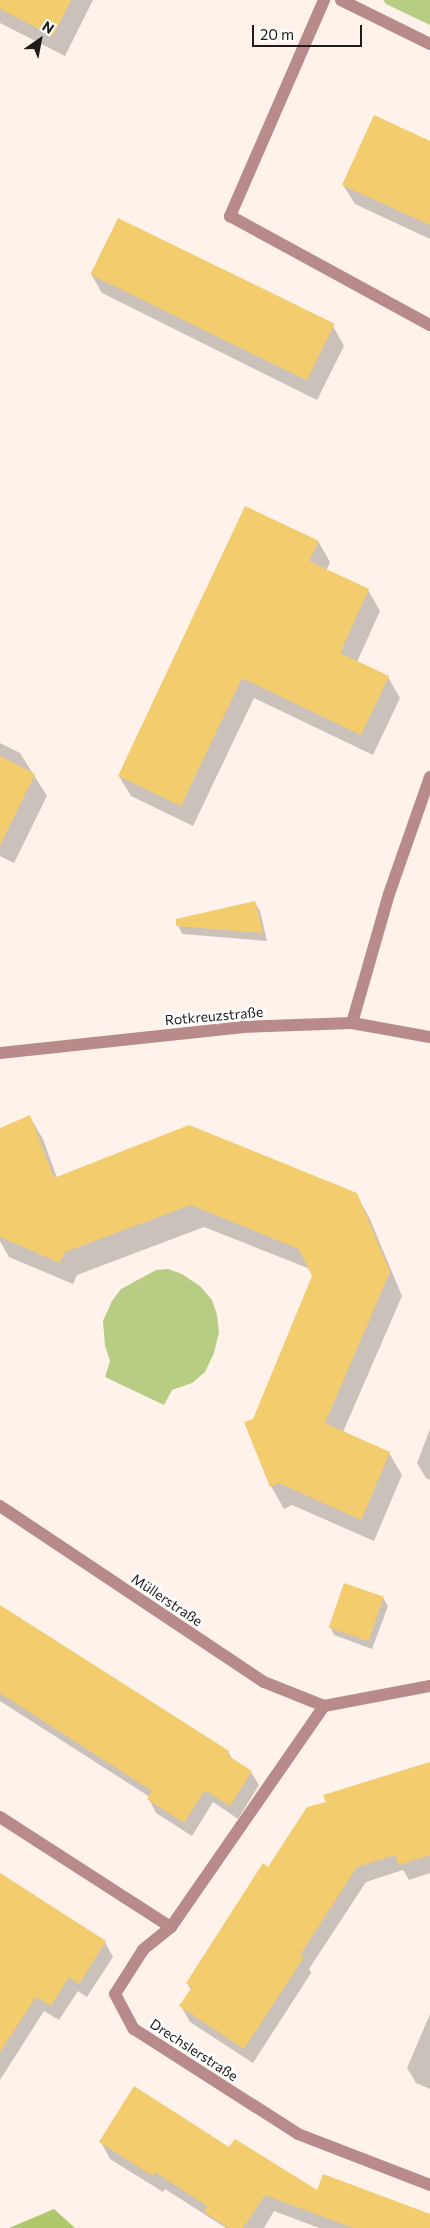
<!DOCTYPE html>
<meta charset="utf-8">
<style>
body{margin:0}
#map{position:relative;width:430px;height:2228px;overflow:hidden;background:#fef2ea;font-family:Commissioner,sans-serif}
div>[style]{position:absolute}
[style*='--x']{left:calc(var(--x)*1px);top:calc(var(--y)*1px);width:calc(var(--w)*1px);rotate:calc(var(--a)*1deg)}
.green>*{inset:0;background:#b8cd84}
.forest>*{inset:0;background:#afc86b}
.shadow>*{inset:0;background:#0003}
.building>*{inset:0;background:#f3cc6e;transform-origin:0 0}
.street>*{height:12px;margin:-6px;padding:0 6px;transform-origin:6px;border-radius:6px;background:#b88b8a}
span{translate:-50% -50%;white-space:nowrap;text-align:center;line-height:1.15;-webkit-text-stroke:5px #fff;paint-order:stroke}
.street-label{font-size:14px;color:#1f1b19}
.north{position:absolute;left:15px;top:15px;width:50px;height:50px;-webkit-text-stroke:4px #fff;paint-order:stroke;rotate:33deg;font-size:14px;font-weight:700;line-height:20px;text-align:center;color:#1f1b19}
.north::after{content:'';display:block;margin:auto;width:18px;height:22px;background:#1f1b19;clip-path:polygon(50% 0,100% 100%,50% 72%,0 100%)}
.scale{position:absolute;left:252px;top:25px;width:110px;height:22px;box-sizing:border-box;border:2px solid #1f1b19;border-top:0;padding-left:6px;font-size:15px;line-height:18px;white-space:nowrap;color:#1f1b19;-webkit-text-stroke:4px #fff;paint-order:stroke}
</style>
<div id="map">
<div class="green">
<div style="clip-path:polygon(383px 0,430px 0,430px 25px,386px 4px)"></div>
<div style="clip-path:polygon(168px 1269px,182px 1274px,200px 1286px,212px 1300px,217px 1315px,219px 1332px,214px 1353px,205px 1372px,192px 1383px,172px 1390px,164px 1405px,105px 1377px,110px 1361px,105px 1346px,103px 1321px,112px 1301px,121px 1289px,156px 1270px)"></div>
</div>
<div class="forest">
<div style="clip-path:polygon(54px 2209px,75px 2228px,9px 2228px)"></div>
</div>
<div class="shadow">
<div style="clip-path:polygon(0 0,93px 0,65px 56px,0 23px)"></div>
<div style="clip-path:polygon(430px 142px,430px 239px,355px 204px,343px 185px)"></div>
<div style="clip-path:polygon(118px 219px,333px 326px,344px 346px,317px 400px,102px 293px,91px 274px)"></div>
<div style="clip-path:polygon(318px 541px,330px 562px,326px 571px,368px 590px,380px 611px,357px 662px,388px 677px,400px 698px,373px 755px,254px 698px,193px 826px,131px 796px,119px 776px)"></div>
<div style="clip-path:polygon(0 743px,20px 753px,47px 796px,14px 863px,0 856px)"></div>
<div style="clip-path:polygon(255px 903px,260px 911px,267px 941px,182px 934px,178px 925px)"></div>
<div style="clip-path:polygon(30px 1117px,43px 1139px,57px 1178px,356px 1194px,369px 1217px,402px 1296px,343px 1432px,389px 1453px,402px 1475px,374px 1541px,292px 1505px,284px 1509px,271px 1486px,254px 1420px,313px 1276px,310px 1269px,204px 1227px,77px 1275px,73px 1284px,9px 1257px,0 1241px,0 1129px)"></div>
<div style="clip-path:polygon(430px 1429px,430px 1480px,426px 1478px,417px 1463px)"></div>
<div style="clip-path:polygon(383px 1598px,388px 1606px,372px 1649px,334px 1635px,330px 1626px)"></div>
<div style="clip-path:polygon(0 1606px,228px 1752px,233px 1760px,251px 1772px,259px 1785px,238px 1819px,213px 1802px,192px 1836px,156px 1813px,149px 1799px,150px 1797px,0 1701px)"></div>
<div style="clip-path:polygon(430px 1773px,430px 1873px,409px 1880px,403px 1870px,366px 1882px,309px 1969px,311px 1973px,253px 2063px,190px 2022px,181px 2006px,191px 1990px,187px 1983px,268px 1869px)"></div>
<div style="clip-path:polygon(0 1875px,105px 1942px,113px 1957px,87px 1997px,78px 1991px,59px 2020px,44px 2011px,0 2080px)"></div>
<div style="clip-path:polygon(430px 2014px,430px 2089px,416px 2083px,407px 2068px)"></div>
<div style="clip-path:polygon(101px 2142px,230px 2149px,317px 2192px,421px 2228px,319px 2228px,274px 2211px,264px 2228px,226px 2228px,165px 2189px,163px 2192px,110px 2159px)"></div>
</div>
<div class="building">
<div style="clip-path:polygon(0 0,71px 0,53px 36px,0 9px)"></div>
<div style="clip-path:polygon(374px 115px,430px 141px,430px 225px,342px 185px)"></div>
<div style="left:118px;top:218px;width:241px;height:63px;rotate:26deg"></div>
<div style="clip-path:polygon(245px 506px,319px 541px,309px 561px,369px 589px,340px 653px,389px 676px,361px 735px,242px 678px,181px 806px,118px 776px)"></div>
<div style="clip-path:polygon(0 756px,35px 774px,0 846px)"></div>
<div style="clip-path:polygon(255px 901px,263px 933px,176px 926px,176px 919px)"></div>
<div style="clip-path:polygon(30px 1115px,54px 1178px,189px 1125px,357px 1193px,390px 1272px,325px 1423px,390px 1452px,361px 1520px,279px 1483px,270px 1487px,244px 1422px,253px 1419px,312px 1276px,299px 1249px,191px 1205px,65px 1252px,60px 1263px,0 1237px,0 1128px)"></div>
<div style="left:344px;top:1583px;width:42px;height:47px;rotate:19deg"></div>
<div style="clip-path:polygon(0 1605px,229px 1751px,227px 1755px,252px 1771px,230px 1806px,205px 1790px,184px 1823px,147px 1799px,152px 1791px,0 1693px)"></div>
<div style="clip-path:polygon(430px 1762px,430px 1855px,399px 1865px,395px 1855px,357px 1867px,300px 1955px,304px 1957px,244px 2049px,179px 2006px,192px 1987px,186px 1983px,263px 1863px,268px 1867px,307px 1807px,326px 1802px,323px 1795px)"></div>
<div style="clip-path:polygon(0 1873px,106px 1941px,79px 1984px,69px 1977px,51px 2006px,36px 1997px,0 2052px)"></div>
<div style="clip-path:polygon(134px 2086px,229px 2147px,235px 2139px,317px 2190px,323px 2174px,430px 2214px,430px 2228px,353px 2228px,265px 2195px,243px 2228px,229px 2228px,204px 2212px,207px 2206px,155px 2172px,153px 2176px,99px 2142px)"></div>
</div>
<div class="street">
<div style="--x:324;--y:0;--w:236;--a:113.5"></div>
<div style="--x:230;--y:216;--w:228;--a:28.6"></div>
<div style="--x:341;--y:0;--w:99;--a:26.3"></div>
<div style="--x:352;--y:1023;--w:134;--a:-74"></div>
<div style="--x:389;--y:894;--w:124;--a:-70.7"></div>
<div style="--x:0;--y:1053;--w:243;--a:-6.1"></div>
<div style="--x:242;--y:1027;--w:110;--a:-2.1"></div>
<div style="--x:352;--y:1023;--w:79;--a:10.2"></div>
<div style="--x:0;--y:1506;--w:317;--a:33.7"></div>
<div style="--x:264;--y:1682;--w:65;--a:21.8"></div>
<div style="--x:324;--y:1706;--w:108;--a:-10.7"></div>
<div style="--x:0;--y:1817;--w:203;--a:32.8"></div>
<div style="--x:171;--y:1927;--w:36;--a:141"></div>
<div style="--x:143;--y:1950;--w:52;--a:122.5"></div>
<div style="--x:115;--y:1994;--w:40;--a:62"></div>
<div style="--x:134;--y:2029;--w:195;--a:32.6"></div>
<div style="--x:298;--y:2134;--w:142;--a:21.1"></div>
<div style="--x:171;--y:1927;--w:269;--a:-55.3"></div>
</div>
<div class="street-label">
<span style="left:214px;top:1016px;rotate:-5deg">Rotkreuzstraße</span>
<span style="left:167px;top:1600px;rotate:34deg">Müllerstraße</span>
<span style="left:194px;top:2050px;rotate:33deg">Drechslerstraße</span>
</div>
<div class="north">N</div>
<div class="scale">20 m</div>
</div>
